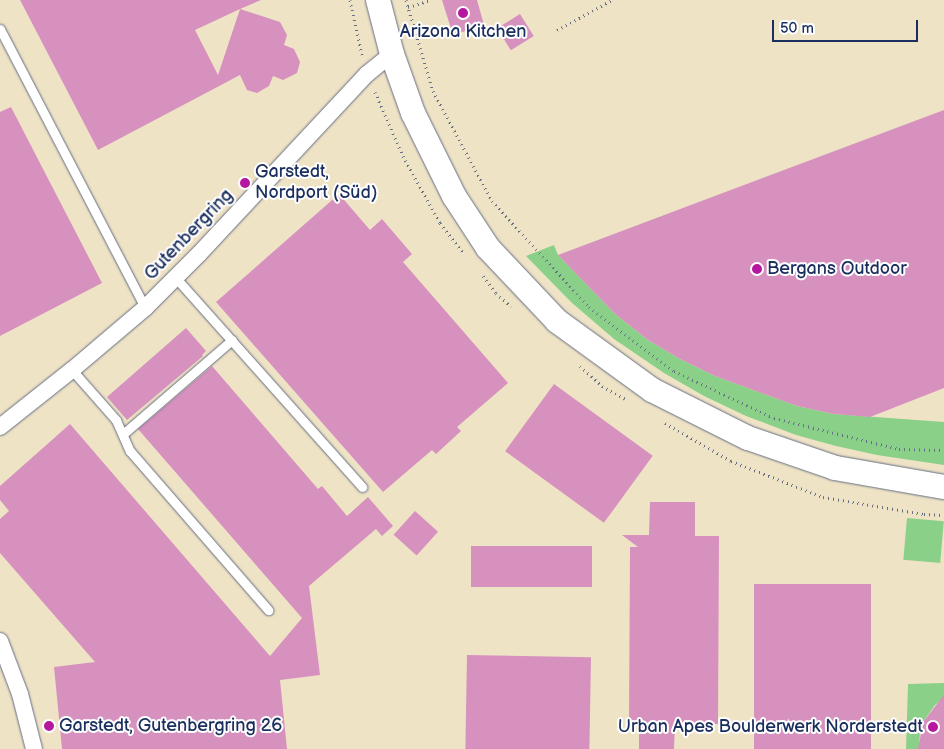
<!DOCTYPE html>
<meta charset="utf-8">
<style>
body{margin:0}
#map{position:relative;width:944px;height:749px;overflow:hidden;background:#efe3c6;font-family:"Balsamiq Sans",sans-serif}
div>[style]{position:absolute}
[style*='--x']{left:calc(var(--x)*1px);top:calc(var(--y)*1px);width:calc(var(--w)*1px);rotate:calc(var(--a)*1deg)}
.green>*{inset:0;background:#8bd089;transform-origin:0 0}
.building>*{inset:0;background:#d691be;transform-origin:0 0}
.path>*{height:3px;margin-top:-1.5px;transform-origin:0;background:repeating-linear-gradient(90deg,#656e82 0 1px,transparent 0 5px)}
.roads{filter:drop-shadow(0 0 1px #656e82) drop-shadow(0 0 1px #656e82)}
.lane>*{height:9px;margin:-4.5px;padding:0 4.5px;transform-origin:4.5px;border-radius:4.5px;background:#fff}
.street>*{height:16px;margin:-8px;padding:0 8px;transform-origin:8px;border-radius:8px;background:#fff}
.secondary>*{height:24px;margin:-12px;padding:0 12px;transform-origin:12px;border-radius:12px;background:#fff}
.dots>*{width:14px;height:14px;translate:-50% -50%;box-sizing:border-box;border:2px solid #fff;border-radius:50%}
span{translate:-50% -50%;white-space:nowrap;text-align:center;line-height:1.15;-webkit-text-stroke:4px #fff;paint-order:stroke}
.poi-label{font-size:18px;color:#1b2f5e}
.left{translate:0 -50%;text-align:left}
.right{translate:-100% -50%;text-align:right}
.street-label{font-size:18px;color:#1b2f5e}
.scale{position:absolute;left:772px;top:20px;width:146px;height:22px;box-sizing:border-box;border:2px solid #1b2f5e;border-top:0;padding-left:6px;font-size:15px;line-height:18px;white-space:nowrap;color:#1b2f5e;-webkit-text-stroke:4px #fff;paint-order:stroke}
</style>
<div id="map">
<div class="green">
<div style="clip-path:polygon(554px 245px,558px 255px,614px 313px,648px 340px,680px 359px,715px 376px,797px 406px,834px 414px,944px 422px,944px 465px,877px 455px,836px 446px,796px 435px,746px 416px,704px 396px,664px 373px,614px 339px,571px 302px,526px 256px)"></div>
<div style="left:907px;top:518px;width:37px;height:42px;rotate:5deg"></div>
<div style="clip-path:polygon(944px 683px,944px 698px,935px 705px,923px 722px,920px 732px,919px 749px,906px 749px,908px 684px)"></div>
</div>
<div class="building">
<div style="clip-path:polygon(evenodd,20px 0,261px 0,240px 9px,280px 22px,287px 35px,284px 45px,294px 49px,300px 62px,297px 73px,283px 80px,273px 76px,269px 86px,257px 93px,247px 90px,240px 75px,98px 150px,20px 0,240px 9px,218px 75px,195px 30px,240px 9px)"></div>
<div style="clip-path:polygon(442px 0,477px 0,484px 25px,453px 35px)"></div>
<div style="left:520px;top:14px;width:26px;height:27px;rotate:58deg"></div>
<div style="clip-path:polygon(11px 107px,102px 283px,0 336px,0 112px)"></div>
<div style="clip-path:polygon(944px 110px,944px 388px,870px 417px,834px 414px,797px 406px,715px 376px,680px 359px,648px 340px,614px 313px,558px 255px)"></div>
<div style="clip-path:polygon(339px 194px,370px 230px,382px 219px,412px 254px,403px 262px,508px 383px,457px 427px,461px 431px,436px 454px,432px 450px,383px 492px,216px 302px)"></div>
<div style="clip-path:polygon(186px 328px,206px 351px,202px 355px,203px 356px,127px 420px,107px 397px)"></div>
<div style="clip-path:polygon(212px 366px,318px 489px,322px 486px,347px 516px,368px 497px,393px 526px,382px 536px,376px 529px,309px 586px,320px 675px,280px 680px,287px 749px,62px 749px,54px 667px,95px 662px,0 553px,0 519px,9px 511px,0 500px,0 486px,70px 424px,270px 656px,302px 618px,138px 429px)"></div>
<div style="left:554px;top:384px;width:122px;height:83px;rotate:36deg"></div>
<div style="clip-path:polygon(650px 502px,695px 502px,695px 536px,719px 536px,718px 724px,675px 724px,674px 749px,639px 749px,639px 724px,629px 724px,630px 547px,638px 547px,622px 535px,649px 535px)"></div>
<div style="left:415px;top:511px;width:31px;height:32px;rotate:42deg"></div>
<div style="left:471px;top:546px;width:121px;height:41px"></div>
<div style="left:754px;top:584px;width:117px;height:165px"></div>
<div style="left:467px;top:655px;width:124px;height:94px;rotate:1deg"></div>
<div style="clip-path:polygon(944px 695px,944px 749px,918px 749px,923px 722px)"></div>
</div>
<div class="path">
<div style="--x:350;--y:0;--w:56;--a:77.7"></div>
<div style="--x:406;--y:0;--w:95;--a:73.5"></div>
<div style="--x:433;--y:91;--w:125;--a:61.8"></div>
<div style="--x:492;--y:201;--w:144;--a:47.5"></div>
<div style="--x:589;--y:307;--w:106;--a:37"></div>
<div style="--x:674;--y:371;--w:110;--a:25.2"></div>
<div style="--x:774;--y:418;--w:129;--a:13.9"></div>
<div style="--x:899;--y:449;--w:45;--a:1.3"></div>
<div style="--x:408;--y:7;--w:24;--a:-17"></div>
<div style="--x:557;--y:30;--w:63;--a:-28.6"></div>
<div style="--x:375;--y:92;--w:70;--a:66.4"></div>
<div style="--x:403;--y:156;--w:77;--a:61.1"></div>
<div style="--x:440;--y:223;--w:37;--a:52"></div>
<div style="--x:483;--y:276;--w:21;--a:53"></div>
<div style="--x:496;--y:293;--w:20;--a:41"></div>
<div style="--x:580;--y:366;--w:30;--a:42"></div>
<div style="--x:602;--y:386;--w:26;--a:29"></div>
<div style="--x:665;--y:423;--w:76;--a:29.9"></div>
<div style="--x:731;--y:461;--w:99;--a:21.4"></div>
<div style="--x:823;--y:497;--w:102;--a:9.6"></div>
<div style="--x:924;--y:514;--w:20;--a:3"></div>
</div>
<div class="roads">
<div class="lane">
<div style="--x:0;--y:29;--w:314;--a:62.5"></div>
<div style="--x:176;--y:278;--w:280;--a:48.3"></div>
<div style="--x:72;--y:370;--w:67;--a:48.7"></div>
<div style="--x:116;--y:420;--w:34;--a:66"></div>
<div style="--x:130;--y:451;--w:211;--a:49"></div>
<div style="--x:123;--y:434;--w:144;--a:-40.8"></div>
</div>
<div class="street">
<div style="--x:0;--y:427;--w:92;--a:-38.4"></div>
<div style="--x:72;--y:370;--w:96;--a:-40.3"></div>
<div style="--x:145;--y:308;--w:76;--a:-45"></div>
<div style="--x:199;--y:254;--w:246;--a:-47"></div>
<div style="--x:367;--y:74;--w:32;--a:-39"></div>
<div style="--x:0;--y:641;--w:57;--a:69.3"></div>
<div style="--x:20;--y:694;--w:57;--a:75.7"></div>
</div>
<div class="secondary">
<div style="--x:378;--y:0;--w:56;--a:75.5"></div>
<div style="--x:392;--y:54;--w:63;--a:70.4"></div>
<div style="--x:413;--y:113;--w:93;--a:63.7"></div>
<div style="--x:454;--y:196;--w:62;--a:56.8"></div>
<div style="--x:488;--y:248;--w:100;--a:46.6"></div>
<div style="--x:557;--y:321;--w:117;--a:36"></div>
<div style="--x:652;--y:390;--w:107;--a:26.6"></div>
<div style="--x:748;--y:438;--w:92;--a:19"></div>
<div style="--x:835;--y:468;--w:111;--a:9.9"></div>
</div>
</div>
<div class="dots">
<div style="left:463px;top:13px;background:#b5179e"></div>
<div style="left:245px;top:183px;background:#b5179e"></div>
<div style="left:757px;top:269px;background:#b5179e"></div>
<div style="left:49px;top:726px;background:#b5179e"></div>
<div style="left:933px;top:727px;background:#b5179e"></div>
</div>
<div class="poi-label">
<span style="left:463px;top:32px">Arizona Kitchen</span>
<span class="left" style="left:255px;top:183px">Garstedt,<br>Nordport (Süd)</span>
<span class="left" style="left:767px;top:269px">Bergans Outdoor</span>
<span class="left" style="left:59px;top:726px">Garstedt, Gutenbergring 26</span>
<span class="right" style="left:923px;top:727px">Urban Apes Boulderwerk Norderstedt</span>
</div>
<div class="street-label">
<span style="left:189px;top:235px;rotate:-46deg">Gutenbergring</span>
</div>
<div class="scale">50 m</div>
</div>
